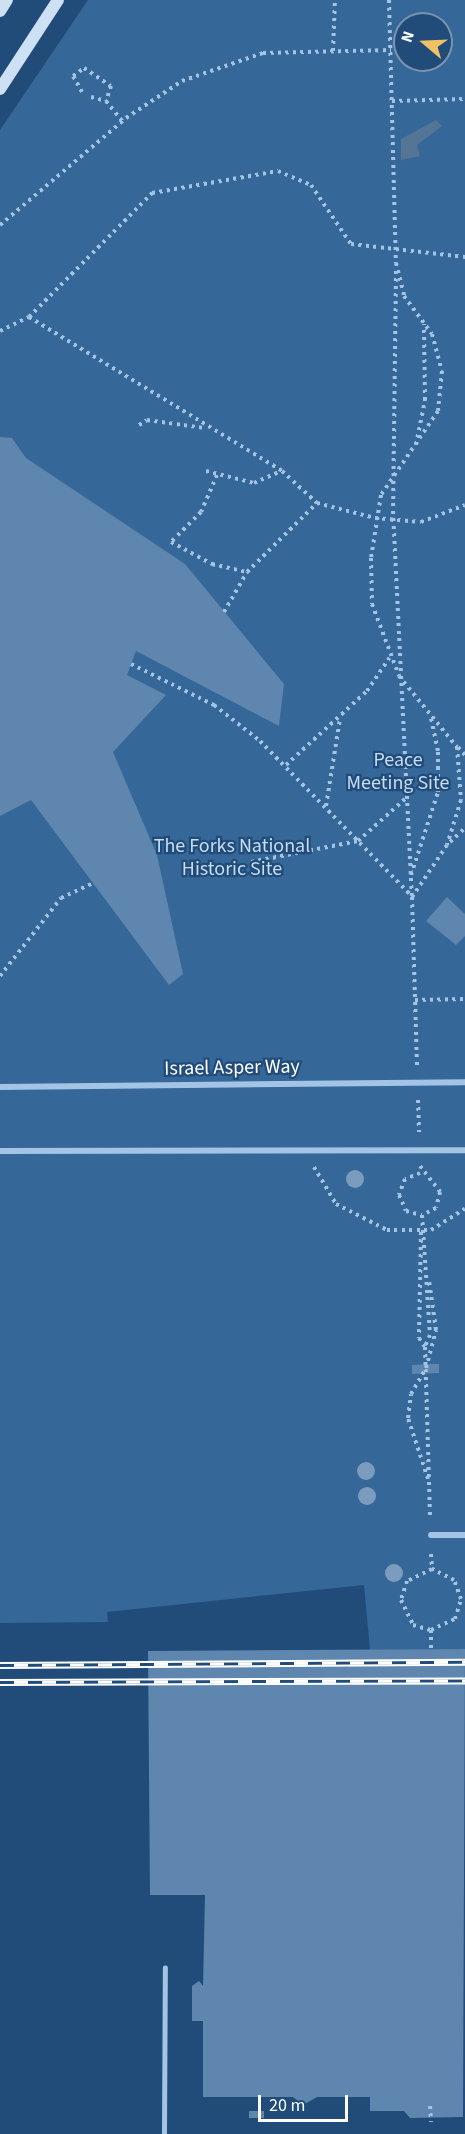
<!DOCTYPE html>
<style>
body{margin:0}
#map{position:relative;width:465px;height:2134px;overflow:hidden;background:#214c7a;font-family:"Source Sans 3",sans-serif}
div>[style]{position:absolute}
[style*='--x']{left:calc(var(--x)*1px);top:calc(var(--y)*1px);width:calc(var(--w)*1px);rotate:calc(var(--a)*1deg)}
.green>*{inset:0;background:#356798}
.water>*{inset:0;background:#557597}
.building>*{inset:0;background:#5e86ae;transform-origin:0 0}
.path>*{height:4px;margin-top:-2px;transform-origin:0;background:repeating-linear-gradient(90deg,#a3c4e5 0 3px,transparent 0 7.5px)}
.service>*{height:4.5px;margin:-2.25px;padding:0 2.25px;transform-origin:2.25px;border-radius:2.25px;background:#a3c4e5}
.minor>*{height:6px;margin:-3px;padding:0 3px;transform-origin:3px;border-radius:3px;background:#a3c4e5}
.secondary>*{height:12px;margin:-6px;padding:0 6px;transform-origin:6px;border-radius:6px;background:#cde0f4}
.rail>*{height:7px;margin-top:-3.5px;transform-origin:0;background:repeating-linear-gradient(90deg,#214c7a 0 14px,#fff 0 28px);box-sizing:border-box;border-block:2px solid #fff}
.trees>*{width:18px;height:18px;margin:-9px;border-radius:50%;background:#7c9cbd}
span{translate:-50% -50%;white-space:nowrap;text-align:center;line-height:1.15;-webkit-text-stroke:4.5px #214c7a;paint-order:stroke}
.park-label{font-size:20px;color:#c6ddf4}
.street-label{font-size:20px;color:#fff}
.north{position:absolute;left:393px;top:12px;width:60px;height:60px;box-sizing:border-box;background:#214c7a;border:2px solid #7a94af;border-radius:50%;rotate:289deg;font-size:16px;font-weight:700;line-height:24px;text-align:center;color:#fff}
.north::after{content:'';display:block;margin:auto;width:21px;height:27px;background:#f1c265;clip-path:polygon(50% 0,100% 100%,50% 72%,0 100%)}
.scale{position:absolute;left:258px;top:2095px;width:90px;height:27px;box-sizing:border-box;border:3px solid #fff;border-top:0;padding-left:8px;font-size:18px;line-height:21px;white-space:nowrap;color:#fff;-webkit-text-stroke:4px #214c7a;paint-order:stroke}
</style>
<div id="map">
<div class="green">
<div style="clip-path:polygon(evenodd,88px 0,465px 0,465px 1649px,370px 1650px,364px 1585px,107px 1612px,108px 1622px,0 1623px,0 130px,88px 0,405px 24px,441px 24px,441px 60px,405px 60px,405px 24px)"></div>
</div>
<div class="water">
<div style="clip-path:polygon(436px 120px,442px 126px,417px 145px,420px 156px,401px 160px,401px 139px)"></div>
</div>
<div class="building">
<div style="clip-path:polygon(0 437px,12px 438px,26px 458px,185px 564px,284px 684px,279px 726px,136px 651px,127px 675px,166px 695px,113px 752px,157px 855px,183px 974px,169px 985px,31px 800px,0 816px)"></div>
<div style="clip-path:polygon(447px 897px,465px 914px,465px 936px,456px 945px,426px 921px)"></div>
<div style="clip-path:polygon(431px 1364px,439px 1364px,439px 1373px,412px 1374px,412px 1365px)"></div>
<div style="clip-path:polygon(465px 1649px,463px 2117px,410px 2118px,404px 2111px,370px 2111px,370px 2097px,317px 2097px,303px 2105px,293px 2097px,203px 2097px,203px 2021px,192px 2021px,192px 1986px,199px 1981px,203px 1986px,205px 1895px,150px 1895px,148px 1651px)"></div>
<div style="left:249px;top:2111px;width:15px;height:7px"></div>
</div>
<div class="path">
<div style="--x:389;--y:0;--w:263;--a:88.5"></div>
<div style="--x:396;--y:263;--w:34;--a:76"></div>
<div style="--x:404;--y:296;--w:47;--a:53.6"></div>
<div style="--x:432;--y:334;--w:38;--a:75"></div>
<div style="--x:442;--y:371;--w:40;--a:95.7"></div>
<div style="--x:438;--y:411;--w:102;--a:124.2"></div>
<div style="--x:381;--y:495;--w:64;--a:99"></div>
<div style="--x:371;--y:558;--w:46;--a:88.8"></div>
<div style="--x:372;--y:604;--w:77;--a:69.4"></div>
<div style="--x:399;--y:676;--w:92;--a:50.8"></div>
<div style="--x:457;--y:747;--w:53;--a:85.7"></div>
<div style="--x:461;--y:800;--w:47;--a:107.3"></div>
<div style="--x:447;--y:845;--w:63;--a:123.9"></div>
<div style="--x:412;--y:897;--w:169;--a:88.3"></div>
<div style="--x:333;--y:51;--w:51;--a:-87.8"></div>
<div style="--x:82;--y:92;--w:18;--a:-119"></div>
<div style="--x:73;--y:76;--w:14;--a:-36"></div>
<div style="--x:84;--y:68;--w:32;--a:34"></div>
<div style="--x:111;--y:86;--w:16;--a:108"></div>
<div style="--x:91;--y:97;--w:16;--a:15"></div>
<div style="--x:106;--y:101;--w:26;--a:51"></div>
<div style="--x:392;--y:101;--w:73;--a:-1.6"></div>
<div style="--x:0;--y:225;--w:165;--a:-40.3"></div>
<div style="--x:126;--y:118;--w:67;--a:-33.5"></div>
<div style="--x:182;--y:81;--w:86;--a:-19.1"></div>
<div style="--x:263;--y:53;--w:128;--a:-1.3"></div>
<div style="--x:396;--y:271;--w:240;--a:90.7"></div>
<div style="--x:393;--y:511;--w:385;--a:87.2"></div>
<div style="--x:29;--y:317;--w:175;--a:-45.2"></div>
<div style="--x:152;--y:193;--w:128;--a:-9.9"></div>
<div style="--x:278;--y:171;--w:36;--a:23"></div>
<div style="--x:311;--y:185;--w:71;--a:55.9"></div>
<div style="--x:351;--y:244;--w:115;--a:6.5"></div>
<div style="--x:0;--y:331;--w:32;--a:-26"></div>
<div style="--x:29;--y:317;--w:296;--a:31.3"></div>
<div style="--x:282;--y:471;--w:47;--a:42.4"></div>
<div style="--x:317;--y:503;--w:60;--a:14.5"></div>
<div style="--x:375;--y:518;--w:46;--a:5"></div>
<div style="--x:421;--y:522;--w:47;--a:-21.1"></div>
<div style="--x:139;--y:425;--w:9;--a:-32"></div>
<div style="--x:147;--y:420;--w:59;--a:7.9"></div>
<div style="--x:416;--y:445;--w:46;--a:-78.7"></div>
<div style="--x:425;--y:400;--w:76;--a:-90.8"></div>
<div style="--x:206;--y:471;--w:49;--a:14"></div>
<div style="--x:254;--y:483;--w:30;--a:-24"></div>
<div style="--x:217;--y:475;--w:40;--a:113.4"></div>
<div style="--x:201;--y:512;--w:42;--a:135"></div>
<div style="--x:171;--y:542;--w:47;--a:28.2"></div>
<div style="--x:212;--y:564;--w:36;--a:13"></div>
<div style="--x:224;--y:612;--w:46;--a:-60.1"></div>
<div style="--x:247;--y:572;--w:98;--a:-44.6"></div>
<div style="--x:131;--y:664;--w:93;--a:26.3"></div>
<div style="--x:214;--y:705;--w:58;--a:38"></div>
<div style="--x:260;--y:741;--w:217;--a:45.6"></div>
<div style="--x:458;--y:747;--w:11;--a:49"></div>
<div style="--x:286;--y:765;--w:110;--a:-42.4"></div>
<div style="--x:367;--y:691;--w:40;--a:-56"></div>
<div style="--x:326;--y:806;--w:88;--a:-80.9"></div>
<div style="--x:450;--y:842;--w:21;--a:-43"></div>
<div style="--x:251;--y:862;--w:109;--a:-11.1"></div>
<div style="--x:358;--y:841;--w:63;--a:-41.8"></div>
<div style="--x:411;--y:875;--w:87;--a:-72"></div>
<div style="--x:438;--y:792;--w:41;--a:-90"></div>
<div style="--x:438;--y:751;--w:35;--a:-102"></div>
<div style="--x:0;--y:976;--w:99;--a:-52"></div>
<div style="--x:61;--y:898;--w:35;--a:-25"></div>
<div style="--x:415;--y:1000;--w:50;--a:-1.1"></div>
<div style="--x:418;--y:1100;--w:32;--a:88"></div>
<div style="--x:420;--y:1166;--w:33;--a:52"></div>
<div style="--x:440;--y:1192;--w:16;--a:104"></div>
<div style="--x:436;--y:1208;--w:16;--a:153"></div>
<div style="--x:422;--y:1215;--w:120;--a:86.2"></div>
<div style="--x:430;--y:1335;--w:13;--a:113"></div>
<div style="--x:425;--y:1347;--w:172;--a:88.3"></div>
<div style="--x:314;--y:1167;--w:43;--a:59.3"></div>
<div style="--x:336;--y:1204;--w:57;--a:27"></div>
<div style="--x:387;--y:1230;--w:44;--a:0"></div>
<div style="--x:431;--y:1230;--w:40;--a:-32"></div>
<div style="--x:420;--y:1173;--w:16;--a:158"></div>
<div style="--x:405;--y:1179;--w:17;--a:111"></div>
<div style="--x:399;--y:1195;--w:17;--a:66"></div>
<div style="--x:406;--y:1211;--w:16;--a:15"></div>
<div style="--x:421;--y:1232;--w:106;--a:91.1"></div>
<div style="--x:419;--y:1338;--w:11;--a:56"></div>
<div style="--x:428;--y:1479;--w:64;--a:-108.2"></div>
<div style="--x:408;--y:1418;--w:24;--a:-83"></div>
<div style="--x:411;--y:1394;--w:30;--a:-60"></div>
<div style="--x:426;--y:1368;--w:39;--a:-75"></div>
<div style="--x:436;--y:1330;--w:50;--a:-98"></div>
<div style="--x:431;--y:1554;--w:15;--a:86"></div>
<div style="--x:432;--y:1569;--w:28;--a:154"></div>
<div style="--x:407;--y:1581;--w:20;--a:108"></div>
<div style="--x:401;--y:1600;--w:28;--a:64"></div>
<div style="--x:413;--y:1625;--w:19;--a:16"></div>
<div style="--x:431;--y:1630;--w:19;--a:90"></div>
<div style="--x:431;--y:1630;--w:26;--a:-25"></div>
<div style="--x:455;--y:1619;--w:21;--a:-73"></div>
<div style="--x:461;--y:1599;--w:20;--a:-110"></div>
<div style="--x:454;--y:1580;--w:25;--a:-153"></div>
<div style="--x:430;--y:2106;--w:16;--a:86"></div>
</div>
<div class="service">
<div style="--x:164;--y:2134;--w:166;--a:-89.7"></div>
</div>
<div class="minor">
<div style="--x:0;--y:1087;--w:465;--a:-0.6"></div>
<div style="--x:0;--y:1151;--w:465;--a:-0.1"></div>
<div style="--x:431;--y:1535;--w:34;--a:0"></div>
</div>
<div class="secondary">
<div style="--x:0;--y:11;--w:13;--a:-58"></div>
<div style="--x:0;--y:89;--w:106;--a:-56.9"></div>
</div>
<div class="rail">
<div style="--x:0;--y:1665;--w:465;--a:-0.4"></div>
<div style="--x:0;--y:1682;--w:465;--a:-0.2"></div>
</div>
<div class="trees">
<div style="left:355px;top:1179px"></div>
<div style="left:366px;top:1471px"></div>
<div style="left:367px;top:1496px"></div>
<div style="left:394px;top:1573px"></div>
</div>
<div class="park-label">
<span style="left:398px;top:772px">Peace<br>Meeting Site</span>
<span style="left:232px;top:858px">The Forks National<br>Historic Site</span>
</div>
<div class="street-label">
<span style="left:232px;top:1068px;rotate:-1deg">Israel Asper Way</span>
</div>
<div class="north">N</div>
<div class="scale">20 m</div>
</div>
